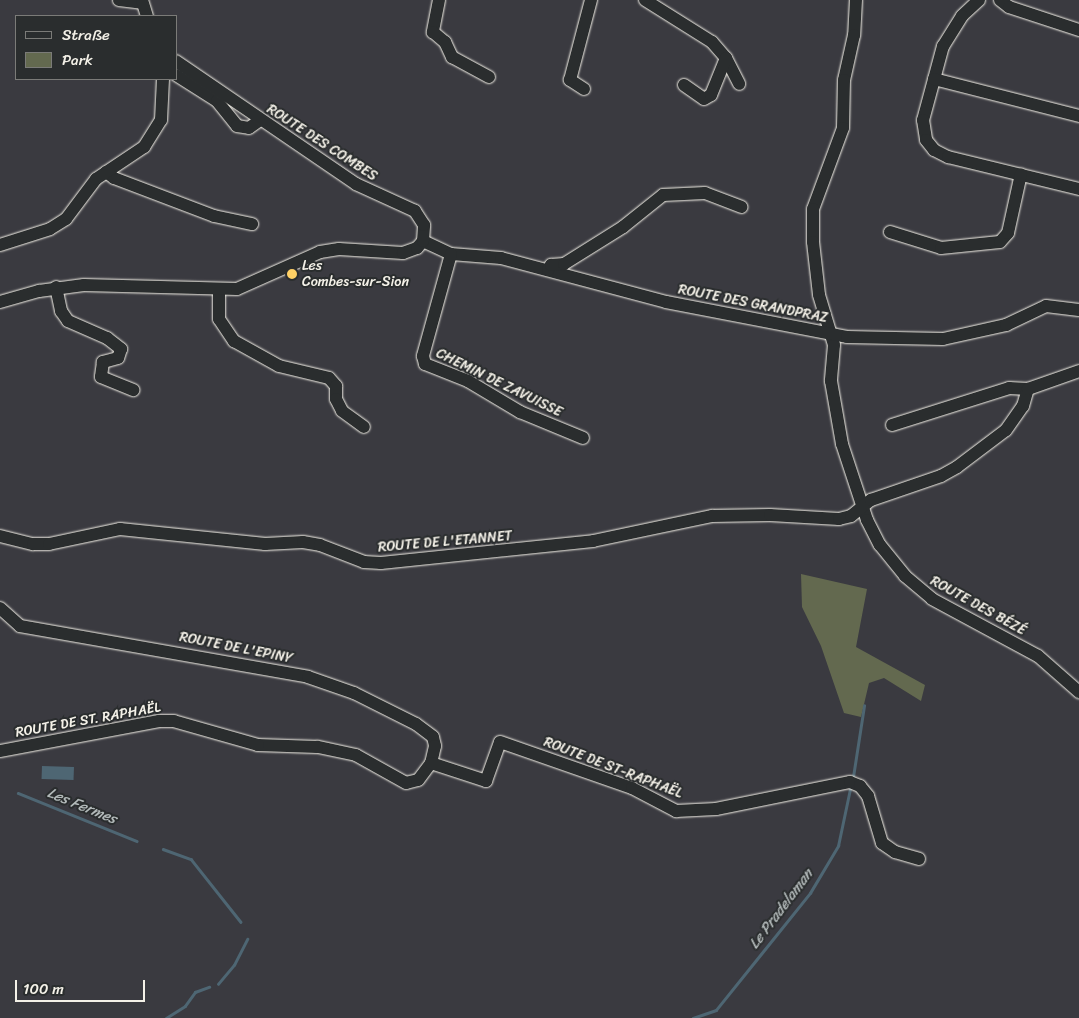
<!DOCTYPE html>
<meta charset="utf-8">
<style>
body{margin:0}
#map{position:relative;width:1079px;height:1018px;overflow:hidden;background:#3a3a40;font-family:Sriracha,sans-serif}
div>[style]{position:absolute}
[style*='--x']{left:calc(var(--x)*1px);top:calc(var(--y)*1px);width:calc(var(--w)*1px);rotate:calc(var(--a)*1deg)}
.green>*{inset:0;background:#63694f}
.water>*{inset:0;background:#4e6673;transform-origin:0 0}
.stream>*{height:2.5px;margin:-1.25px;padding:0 1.25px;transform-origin:1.25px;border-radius:1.25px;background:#4e6673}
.roads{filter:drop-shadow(0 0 1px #f4f1e8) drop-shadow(0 0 1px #f4f1e8)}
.minor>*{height:12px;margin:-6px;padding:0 6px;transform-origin:6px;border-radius:6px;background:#2a2d2e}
.dots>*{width:14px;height:14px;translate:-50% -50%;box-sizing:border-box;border:2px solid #2a2d2e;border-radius:50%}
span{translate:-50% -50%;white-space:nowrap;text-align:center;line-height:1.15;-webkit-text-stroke:4px #2a2d2e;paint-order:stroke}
.street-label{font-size:14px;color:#f4f1e8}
.poi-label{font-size:14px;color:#f4f1e8}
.left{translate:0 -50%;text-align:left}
.water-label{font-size:15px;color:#b2b9b9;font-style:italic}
.legend{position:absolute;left:15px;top:15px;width:162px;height:65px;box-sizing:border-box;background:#2a2d2e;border:1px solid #7b7b78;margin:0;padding:6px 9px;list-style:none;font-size:15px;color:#f4f1e8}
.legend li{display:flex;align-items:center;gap:10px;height:25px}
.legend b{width:25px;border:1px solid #7b7b78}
.scale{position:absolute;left:15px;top:980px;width:130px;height:22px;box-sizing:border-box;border:2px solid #f4f1e8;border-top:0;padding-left:6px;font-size:15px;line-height:18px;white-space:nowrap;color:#f4f1e8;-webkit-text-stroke:4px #2a2d2e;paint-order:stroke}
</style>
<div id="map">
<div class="green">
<div style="clip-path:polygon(801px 574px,867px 589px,856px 647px,925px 685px,921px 701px,884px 678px,869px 683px,861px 717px,844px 713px,821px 646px,802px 607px)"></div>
</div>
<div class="water">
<div style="left:42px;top:766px;width:32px;height:13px;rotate:2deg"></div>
</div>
<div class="stream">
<div style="--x:853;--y:777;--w:72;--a:-81.2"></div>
<div style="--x:18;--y:793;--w:128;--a:22"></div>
<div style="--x:163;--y:849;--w:30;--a:20"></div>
<div style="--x:191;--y:859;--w:80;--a:51.6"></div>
<div style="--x:218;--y:984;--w:25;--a:-50"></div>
<div style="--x:234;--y:965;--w:29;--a:-63"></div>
<div style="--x:166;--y:1018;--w:22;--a:-32"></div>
<div style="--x:185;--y:1006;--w:17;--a:-54"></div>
<div style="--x:195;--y:992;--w:15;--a:-20"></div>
<div style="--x:693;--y:1018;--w:24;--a:-19"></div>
<div style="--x:716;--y:1010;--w:150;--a:-51.2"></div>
<div style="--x:810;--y:893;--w:55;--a:-59.2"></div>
<div style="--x:838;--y:846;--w:58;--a:-78.1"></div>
</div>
<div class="roads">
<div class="minor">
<div style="--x:119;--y:0;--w:23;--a:7"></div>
<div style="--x:142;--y:0;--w:17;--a:73"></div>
<div style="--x:439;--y:0;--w:33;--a:101"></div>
<div style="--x:433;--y:32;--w:16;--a:40"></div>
<div style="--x:445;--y:42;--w:17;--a:65"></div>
<div style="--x:452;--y:57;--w:42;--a:28.4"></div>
<div style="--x:645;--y:0;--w:79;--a:32.1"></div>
<div style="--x:712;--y:42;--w:21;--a:49"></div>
<div style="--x:726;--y:58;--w:29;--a:63"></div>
<div style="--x:856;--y:0;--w:35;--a:93"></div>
<div style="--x:854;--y:35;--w:46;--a:102.5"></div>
<div style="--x:844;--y:80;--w:48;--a:91.2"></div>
<div style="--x:843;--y:128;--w:86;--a:110.3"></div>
<div style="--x:813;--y:209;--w:33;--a:90"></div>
<div style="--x:813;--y:242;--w:53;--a:83.5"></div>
<div style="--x:819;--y:295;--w:52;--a:73.3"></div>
<div style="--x:834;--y:345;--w:36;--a:95"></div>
<div style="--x:831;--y:381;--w:64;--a:80.1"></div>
<div style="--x:842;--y:444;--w:80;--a:71.8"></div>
<div style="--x:867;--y:520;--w:28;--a:63"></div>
<div style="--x:880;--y:545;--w:40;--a:51"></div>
<div style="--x:905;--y:576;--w:35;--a:40"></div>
<div style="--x:932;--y:599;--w:120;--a:28.3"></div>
<div style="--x:1038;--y:656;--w:55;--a:41.3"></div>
<div style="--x:979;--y:0;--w:23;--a:137"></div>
<div style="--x:962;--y:16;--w:36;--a:122"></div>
<div style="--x:943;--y:46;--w:77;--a:105.1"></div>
<div style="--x:923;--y:120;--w:20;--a:81"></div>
<div style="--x:926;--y:140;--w:13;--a:51"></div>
<div style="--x:934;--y:150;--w:16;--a:27"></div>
<div style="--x:948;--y:157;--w:135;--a:13.7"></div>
<div style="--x:1000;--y:0;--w:11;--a:38"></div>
<div style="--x:1009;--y:7;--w:74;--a:18.2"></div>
<div style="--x:176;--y:75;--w:49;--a:32.4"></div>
<div style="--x:217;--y:101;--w:32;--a:51"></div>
<div style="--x:237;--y:126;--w:12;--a:9"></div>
<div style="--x:249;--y:128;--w:14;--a:-36"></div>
<div style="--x:934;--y:79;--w:150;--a:14.3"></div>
<div style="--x:684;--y:85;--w:24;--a:35"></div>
<div style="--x:704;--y:99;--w:8;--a:-30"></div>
<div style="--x:711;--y:95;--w:40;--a:-68"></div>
<div style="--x:584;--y:89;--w:17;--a:-147"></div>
<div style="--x:570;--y:80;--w:83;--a:-75.3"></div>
<div style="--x:106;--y:172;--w:10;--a:37"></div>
<div style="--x:114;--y:178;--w:107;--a:20.8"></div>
<div style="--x:214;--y:216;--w:39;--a:12"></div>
<div style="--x:890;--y:232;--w:53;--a:17.4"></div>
<div style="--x:941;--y:248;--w:59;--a:-5.8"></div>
<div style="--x:1000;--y:242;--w:12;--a:-48"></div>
<div style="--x:1008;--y:233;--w:60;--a:-77.6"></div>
<div style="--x:423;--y:241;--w:31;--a:25"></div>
<div style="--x:451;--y:254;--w:50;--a:4.6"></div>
<div style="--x:501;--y:258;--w:171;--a:14.9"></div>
<div style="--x:666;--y:302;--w:184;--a:10.9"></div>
<div style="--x:847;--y:337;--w:96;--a:1.2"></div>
<div style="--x:943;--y:339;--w:65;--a:-12.5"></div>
<div style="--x:1006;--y:325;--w:44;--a:-25.4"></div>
<div style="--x:1046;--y:306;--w:33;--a:7"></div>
<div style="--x:0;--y:245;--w:52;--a:-17.7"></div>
<div style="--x:50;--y:229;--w:19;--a:-32"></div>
<div style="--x:66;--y:219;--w:50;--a:-53.1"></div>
<div style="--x:96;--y:179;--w:58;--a:-33.7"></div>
<div style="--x:144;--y:147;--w:32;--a:-58"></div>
<div style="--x:161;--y:120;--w:41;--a:-87.2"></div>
<div style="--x:451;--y:254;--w:106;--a:105.4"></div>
<div style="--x:423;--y:356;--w:8;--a:76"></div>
<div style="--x:425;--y:364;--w:46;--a:21.6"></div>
<div style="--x:468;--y:381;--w:61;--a:30.8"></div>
<div style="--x:520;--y:412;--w:68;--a:22.4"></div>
<div style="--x:548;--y:270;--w:6;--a:-59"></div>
<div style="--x:551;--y:265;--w:13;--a:-4"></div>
<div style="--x:564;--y:264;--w:70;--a:-32.1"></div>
<div style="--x:623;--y:227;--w:51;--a:-38.7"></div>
<div style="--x:663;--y:195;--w:42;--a:-2.7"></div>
<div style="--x:705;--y:193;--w:39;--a:21"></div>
<div style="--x:56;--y:287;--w:25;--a:78"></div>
<div style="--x:61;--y:311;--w:12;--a:55"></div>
<div style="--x:68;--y:321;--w:43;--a:23.6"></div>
<div style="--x:107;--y:338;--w:18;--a:38"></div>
<div style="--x:121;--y:349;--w:9;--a:108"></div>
<div style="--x:118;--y:358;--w:16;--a:165"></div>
<div style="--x:103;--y:362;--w:15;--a:98"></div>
<div style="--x:101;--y:377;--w:35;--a:22"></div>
<div style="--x:219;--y:290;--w:29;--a:90"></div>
<div style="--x:219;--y:319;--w:27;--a:56"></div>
<div style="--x:234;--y:341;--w:51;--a:29.1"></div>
<div style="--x:279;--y:366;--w:51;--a:13.5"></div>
<div style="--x:329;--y:378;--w:11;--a:49"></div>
<div style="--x:336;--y:386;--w:13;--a:90"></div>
<div style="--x:336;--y:399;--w:13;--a:63"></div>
<div style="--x:342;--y:411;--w:27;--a:36"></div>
<div style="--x:0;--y:302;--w:41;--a:-15.8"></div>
<div style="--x:39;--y:291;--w:45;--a:-7.6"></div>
<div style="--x:84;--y:285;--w:153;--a:1.5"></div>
<div style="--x:237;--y:289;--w:91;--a:-24"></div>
<div style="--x:320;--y:252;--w:19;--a:-9"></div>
<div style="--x:339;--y:249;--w:64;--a:3.6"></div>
<div style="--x:403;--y:253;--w:15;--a:-20"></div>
<div style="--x:417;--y:248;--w:9;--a:-49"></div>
<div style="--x:423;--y:241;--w:16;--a:-86"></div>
<div style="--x:424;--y:225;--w:17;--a:-123"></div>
<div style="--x:415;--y:211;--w:65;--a:-155.4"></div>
<div style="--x:356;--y:184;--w:218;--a:-145.7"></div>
<div style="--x:892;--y:425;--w:123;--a:-17.5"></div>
<div style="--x:1009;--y:388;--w:19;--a:3"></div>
<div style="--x:0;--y:536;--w:34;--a:14"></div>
<div style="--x:33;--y:544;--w:16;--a:0"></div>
<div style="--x:49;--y:544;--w:73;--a:-11.9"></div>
<div style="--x:120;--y:529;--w:146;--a:5.9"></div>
<div style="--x:265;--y:544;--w:38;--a:-3"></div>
<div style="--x:303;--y:542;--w:17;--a:10"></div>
<div style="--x:320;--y:545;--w:47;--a:21.1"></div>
<div style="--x:364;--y:562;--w:17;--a:3"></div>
<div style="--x:381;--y:563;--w:213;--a:-5.9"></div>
<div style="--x:593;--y:541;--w:122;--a:-11.9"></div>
<div style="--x:712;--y:516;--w:58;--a:-1"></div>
<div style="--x:770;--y:515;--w:69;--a:3.3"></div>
<div style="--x:839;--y:519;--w:12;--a:-14"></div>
<div style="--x:851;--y:516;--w:26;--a:-39"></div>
<div style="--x:871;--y:500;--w:74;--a:-18.9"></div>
<div style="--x:941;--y:476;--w:18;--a:-29"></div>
<div style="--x:957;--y:467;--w:61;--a:-37.1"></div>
<div style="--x:1006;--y:430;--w:29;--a:-55"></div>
<div style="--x:1023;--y:406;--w:18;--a:-74"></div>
<div style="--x:1028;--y:389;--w:54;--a:-19.4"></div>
<div style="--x:0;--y:608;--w:27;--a:42"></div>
<div style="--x:20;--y:626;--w:292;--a:10"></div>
<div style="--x:308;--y:677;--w:49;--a:19.2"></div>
<div style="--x:354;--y:693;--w:69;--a:26.6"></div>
<div style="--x:416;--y:724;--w:21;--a:37"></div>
<div style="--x:433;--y:737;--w:9;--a:77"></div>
<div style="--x:435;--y:746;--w:17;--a:103"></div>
<div style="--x:431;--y:763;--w:21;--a:127"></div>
<div style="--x:418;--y:780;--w:12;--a:166"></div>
<div style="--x:406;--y:783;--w:57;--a:-150.8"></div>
<div style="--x:356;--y:755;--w:40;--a:-168"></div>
<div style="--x:317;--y:747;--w:59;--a:-178.1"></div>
<div style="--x:258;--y:745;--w:87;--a:-164.1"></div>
<div style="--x:174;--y:721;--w:15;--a:180"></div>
<div style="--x:159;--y:721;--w:162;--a:169.3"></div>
<div style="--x:431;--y:763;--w:58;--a:18.1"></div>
<div style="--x:486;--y:781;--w:41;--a:-70.3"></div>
<div style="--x:500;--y:742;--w:140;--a:19.2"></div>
<div style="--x:632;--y:788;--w:50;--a:27.6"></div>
<div style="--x:676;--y:811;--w:40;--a:-2.9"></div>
<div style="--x:716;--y:809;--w:137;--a:-11.4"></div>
<div style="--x:850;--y:782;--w:11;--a:22"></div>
<div style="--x:860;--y:786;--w:13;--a:51"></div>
<div style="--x:868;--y:796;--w:49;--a:73.4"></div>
<div style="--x:882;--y:843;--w:16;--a:35"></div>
<div style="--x:895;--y:852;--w:25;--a:16"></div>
</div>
</div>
<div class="dots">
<div style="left:292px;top:274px;background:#ffd166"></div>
</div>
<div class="street-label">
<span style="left:322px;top:143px;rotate:33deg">ROUTE DES COMBES</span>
<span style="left:753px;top:304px;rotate:11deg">ROUTE DES GRANDPRAZ</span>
<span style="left:499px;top:383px;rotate:26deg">CHEMIN DE ZAVUISSE</span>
<span style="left:445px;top:542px;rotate:-5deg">ROUTE DE L'ETANNET</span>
<span style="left:978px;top:606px;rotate:29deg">ROUTE DES BÉZÉ</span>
<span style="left:236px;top:648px;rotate:11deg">ROUTE DE L'EPINY</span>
<span style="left:88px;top:720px;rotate:-10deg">ROUTE DE ST. RAPHAËL</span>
<span style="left:613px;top:768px;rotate:21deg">ROUTE DE ST-RAPHAËL</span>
</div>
<div class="poi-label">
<span class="left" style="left:302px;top:274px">Les<br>Combes-sur-Sion</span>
</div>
<div class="water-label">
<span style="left:82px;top:806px;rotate:22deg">Les Fermes</span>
<span style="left:781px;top:909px;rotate:-53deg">Le Pradelaman</span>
</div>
<ul class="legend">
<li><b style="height:6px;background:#2a2d2e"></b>Straße</li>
<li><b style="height:14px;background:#63694f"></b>Park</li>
</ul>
<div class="scale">100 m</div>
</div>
